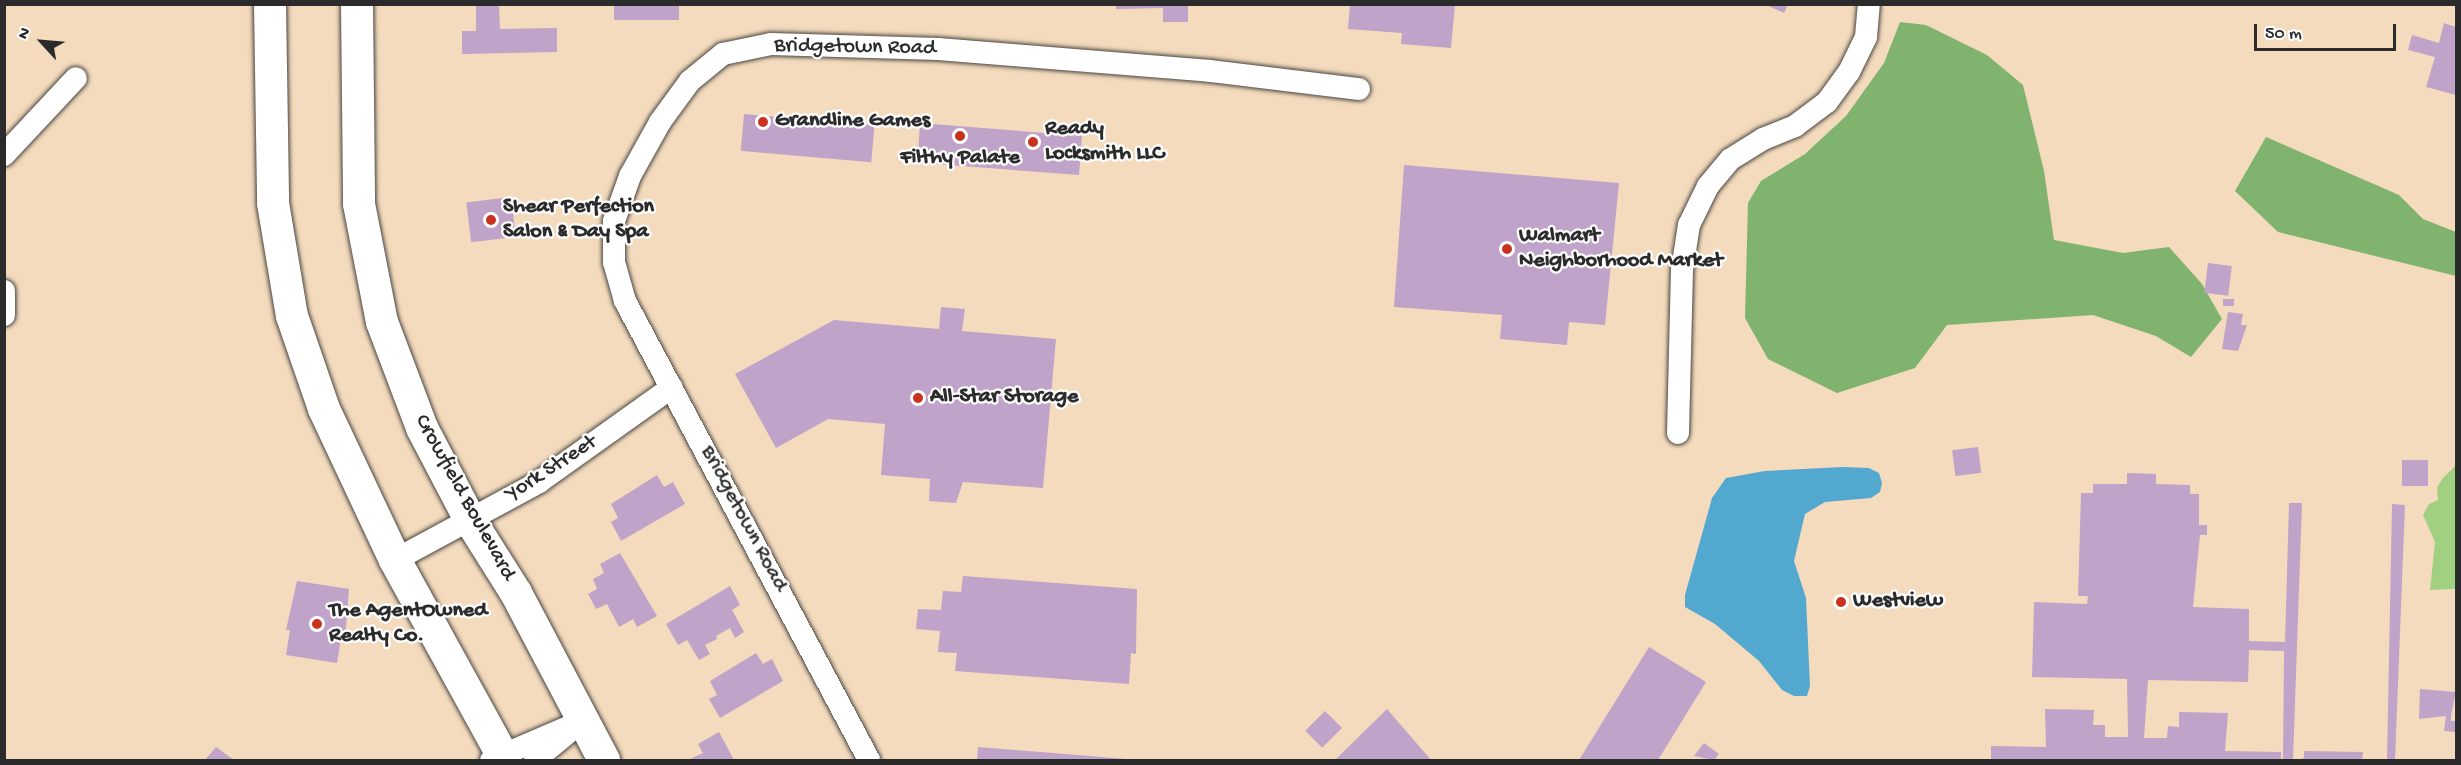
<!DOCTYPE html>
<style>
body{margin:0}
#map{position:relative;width:2461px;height:765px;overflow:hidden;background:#f4dbbd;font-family:"Gochi Hand",sans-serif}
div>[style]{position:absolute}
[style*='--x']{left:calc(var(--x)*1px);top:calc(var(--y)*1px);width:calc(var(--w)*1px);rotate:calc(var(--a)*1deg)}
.green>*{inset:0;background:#a1d180}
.forest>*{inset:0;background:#80b36e}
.water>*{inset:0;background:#53a8cf}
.building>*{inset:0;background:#c0a3c8;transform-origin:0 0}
.roads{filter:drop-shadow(0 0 2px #494541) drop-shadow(0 0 2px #494541)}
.street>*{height:22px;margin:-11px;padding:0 11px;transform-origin:11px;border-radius:11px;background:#fff}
.secondary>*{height:32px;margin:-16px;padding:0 16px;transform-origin:16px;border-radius:16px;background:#fff}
.dots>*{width:16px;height:16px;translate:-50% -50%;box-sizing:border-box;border:3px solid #fff;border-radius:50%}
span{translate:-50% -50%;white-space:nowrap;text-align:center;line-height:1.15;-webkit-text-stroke:4.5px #fff;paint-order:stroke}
.street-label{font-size:22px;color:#2b2b2b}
.poi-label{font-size:22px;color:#2b2b2b;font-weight:700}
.left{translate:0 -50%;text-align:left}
.frame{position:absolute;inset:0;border:6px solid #2b2b2b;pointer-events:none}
.north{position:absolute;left:12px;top:12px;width:60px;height:60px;-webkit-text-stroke:4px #fff;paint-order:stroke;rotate:296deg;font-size:16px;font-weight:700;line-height:24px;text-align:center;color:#2b2b2b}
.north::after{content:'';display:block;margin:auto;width:21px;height:27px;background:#2b2b2b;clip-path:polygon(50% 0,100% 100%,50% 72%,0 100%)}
.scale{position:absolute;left:2254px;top:24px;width:142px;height:27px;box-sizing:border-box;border:3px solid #2b2b2b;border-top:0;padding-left:8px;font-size:18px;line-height:21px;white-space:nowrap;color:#2b2b2b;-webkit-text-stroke:4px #fff;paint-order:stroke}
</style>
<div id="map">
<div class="green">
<div style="clip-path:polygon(2456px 465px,2456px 589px,2430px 590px,2435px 542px,2423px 515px,2429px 504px,2438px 500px,2437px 487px,2443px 478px)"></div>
</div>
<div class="forest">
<div style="clip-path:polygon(1900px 22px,1926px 25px,1987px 55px,2023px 85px,2044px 171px,2054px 240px,2123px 253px,2169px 247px,2202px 284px,2222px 319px,2191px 357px,2156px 336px,2093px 315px,1947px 325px,1915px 368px,1837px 393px,1768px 359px,1745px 318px,1748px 203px,1761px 181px,1805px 154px,1846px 116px,1884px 63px)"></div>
<div style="clip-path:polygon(2266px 137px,2399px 195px,2423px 219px,2456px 232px,2456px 276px,2278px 232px,2235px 191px)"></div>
</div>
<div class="water">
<div style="clip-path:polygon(1843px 467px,1869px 468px,1879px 473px,1882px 483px,1880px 492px,1871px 498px,1825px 502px,1805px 514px,1794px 561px,1806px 598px,1810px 686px,1807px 696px,1794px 696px,1782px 690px,1759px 661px,1715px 624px,1685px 607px,1685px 595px,1712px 498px,1726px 478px,1765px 471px)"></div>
</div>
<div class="building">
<div style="clip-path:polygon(476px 4px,499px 4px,500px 29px,557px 28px,557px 52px,462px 54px,462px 31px,476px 31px)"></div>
<div style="left:614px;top:4px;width:65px;height:16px"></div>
<div style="clip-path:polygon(1116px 4px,1188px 4px,1188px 22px,1163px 22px,1163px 8px,1116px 9px)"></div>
<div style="clip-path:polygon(1350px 4px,1455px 4px,1451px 48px,1401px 44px,1402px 33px,1348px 29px)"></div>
<div style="clip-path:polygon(1764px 4px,1788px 4px,1784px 13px)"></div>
<div style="clip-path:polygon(2444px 23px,2456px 27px,2456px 95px,2426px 87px,2435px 57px,2408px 50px,2412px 35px,2439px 43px)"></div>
<div style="left:744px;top:114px;width:131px;height:37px;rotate:5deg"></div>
<div style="clip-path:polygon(920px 123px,1082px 136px,1079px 175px,922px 163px,923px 155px,918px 154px)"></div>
<div style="clip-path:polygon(1404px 165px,1619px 183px,1605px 325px,1569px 322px,1567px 345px,1500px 339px,1502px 315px,1394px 307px)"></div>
<div style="left:511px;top:197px;width:40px;height:45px;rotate:83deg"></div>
<div style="left:2208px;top:263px;width:24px;height:30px;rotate:7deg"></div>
<div style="left:2223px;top:299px;width:11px;height:7px"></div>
<div style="clip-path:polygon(941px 307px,965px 309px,962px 331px,1056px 339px,1043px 488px,963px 482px,956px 503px,929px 501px,930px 479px,881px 475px,885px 424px,828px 419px,776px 448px,735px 374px,834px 320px,939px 329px)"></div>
<div style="clip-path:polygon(2228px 312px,2243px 314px,2241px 325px,2247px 325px,2238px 351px,2222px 349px)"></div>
<div style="left:1978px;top:447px;width:26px;height:26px;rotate:83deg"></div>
<div style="left:2402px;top:460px;width:26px;height:26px"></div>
<div style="clip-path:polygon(2127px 473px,2156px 474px,2156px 484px,2190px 485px,2190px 494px,2199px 494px,2199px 525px,2207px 525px,2207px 535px,2200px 535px,2193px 607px,2249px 609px,2249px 641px,2285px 642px,2289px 503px,2302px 503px,2293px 760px,2283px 760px,2284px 651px,2249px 650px,2248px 682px,2148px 680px,2144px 738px,2167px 738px,2168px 726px,2179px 727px,2179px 712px,2228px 713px,2225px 751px,2281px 752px,2281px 760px,1991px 760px,1991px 746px,2046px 747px,2045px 709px,2094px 710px,2093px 725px,2105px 725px,2105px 737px,2128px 737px,2127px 679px,2032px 677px,2034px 602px,2087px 604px,2088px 596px,2078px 596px,2081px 493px,2093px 493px,2093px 484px,2127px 484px)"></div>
<div style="clip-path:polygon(657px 475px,664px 487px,673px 482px,685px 504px,621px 541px,611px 522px,618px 518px,611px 504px)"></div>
<div style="clip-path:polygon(2392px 504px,2405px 505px,2395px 760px,2387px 760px)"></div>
<div style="clip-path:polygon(620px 553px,657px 616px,637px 627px,633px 619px,619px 627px,607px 604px,596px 609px,588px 594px,597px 589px,593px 579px,604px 573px,600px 564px)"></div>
<div style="clip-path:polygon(963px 576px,1137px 589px,1136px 654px,1131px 653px,1129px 684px,955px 671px,957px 653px,938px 652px,940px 631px,916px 629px,918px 609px,941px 610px,943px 591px,961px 592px)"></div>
<div style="clip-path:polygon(297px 581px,349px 589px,345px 639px,341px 638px,337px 663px,286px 655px,290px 630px,286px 630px)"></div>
<div style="clip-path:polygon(730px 586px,740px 605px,732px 610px,744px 632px,735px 638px,730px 628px,716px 636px,717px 639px,705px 645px,710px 654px,699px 660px,687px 640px,678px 645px,666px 624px)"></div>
<div style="clip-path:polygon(1649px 647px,1706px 682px,1658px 760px,1579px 760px)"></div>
<div style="clip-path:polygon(756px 653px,763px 664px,772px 659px,783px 681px,720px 718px,709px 699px,717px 695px,710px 681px)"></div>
<div style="clip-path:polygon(2420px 689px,2456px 692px,2451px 716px,2451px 721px,2456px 721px,2456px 732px,2444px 731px,2446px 716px,2419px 719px)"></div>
<div style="clip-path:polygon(1387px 709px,1431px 760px,1335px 760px)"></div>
<div style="left:1325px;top:711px;width:24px;height:28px;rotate:45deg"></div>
<div style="clip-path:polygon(719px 732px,734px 760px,688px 760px,703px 753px,698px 744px)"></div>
<div style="clip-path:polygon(1704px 743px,1719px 754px,1714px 760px,1694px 756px)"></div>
<div style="clip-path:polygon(216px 747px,234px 760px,205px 760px)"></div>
<div style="clip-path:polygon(978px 747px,1126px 759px,1126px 760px,977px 760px)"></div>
<div style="clip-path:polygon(2304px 751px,2363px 752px,2362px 760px,2296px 760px,2304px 758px)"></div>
</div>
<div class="roads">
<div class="street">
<div style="--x:4;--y:155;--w:105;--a:-46.9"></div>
<div style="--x:4;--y:291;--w:24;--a:90"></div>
<div style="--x:1678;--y:433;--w:163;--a:-88.6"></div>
<div style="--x:1682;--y:270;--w:46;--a:-81.2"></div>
<div style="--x:1689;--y:225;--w:43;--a:-64"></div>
<div style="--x:1708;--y:186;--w:35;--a:-50"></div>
<div style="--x:1731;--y:159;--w:38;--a:-32"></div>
<div style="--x:1763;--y:139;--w:35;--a:-22"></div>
<div style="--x:1795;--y:126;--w:40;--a:-37"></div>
<div style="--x:1827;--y:102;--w:37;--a:-54"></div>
<div style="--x:1849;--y:72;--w:39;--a:-64"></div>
<div style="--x:1866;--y:37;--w:33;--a:-85"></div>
<div style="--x:395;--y:560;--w:164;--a:-28.4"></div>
<div style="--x:539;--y:482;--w:163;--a:-35.5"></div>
<div style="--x:491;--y:760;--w:99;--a:-23.2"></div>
<div style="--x:582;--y:721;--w:61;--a:140.3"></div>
<div style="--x:869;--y:760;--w:520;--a:-117.99"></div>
<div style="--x:625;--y:301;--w:41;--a:-105.8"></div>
<div style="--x:614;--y:262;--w:41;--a:-90"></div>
<div style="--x:614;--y:221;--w:48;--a:-70.4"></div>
<div style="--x:630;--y:176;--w:62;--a:-60.9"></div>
<div style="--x:660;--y:122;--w:51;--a:-53.8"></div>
<div style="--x:690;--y:81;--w:43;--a:-39.3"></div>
<div style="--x:723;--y:54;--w:49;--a:-11.8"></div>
<div style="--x:771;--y:44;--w:167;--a:1.7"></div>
<div style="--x:938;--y:49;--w:273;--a:4.6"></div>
<div style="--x:1210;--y:71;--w:150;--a:6.9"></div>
</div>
<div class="secondary">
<div style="--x:270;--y:4;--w:199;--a:89.1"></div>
<div style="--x:273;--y:203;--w:115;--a:80.5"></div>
<div style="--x:292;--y:316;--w:98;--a:71"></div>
<div style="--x:324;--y:409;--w:167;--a:64.8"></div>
<div style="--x:395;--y:560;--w:228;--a:61.2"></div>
<div style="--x:357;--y:4;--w:200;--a:89.4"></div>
<div style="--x:359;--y:204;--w:120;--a:79"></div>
<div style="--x:382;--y:322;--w:113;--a:69.3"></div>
<div style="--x:422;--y:428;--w:104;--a:62.4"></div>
<div style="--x:470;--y:520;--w:86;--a:57.8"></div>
<div style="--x:516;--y:593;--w:189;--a:62.2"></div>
</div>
</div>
<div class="dots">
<div style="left:763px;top:122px;background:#c8321e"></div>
<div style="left:960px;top:136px;background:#c8321e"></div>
<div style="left:1033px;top:142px;background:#c8321e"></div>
<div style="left:491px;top:220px;background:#c8321e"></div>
<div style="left:1507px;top:249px;background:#c8321e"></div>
<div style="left:918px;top:398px;background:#c8321e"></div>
<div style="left:1841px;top:602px;background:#c8321e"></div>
<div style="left:317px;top:624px;background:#c8321e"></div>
</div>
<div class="street-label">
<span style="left:855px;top:48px;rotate:1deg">Bridgetown Road</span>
<span style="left:552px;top:469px;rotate:-33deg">York Street</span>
<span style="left:464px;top:498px;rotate:61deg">Crowfield Boulevard</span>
<span style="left:743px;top:519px;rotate:62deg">Bridgetown Road</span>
</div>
<div class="poi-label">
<span class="left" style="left:775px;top:122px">Grandline Games</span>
<span class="left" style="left:1045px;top:142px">Ready<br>Locksmith LLC</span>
<span style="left:960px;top:159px">Filthy Palate</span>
<span class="left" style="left:503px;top:220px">Shear Perfection<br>Salon &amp; Day Spa</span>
<span class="left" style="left:1519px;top:249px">Walmart<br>Neighborhood Market</span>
<span class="left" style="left:930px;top:398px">All-Star Storage</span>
<span class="left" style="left:1853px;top:602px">Westview</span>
<span class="left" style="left:329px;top:624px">The AgentOwned<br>Realty Co.</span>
</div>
<div class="frame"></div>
<div class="north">N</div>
<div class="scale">50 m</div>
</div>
